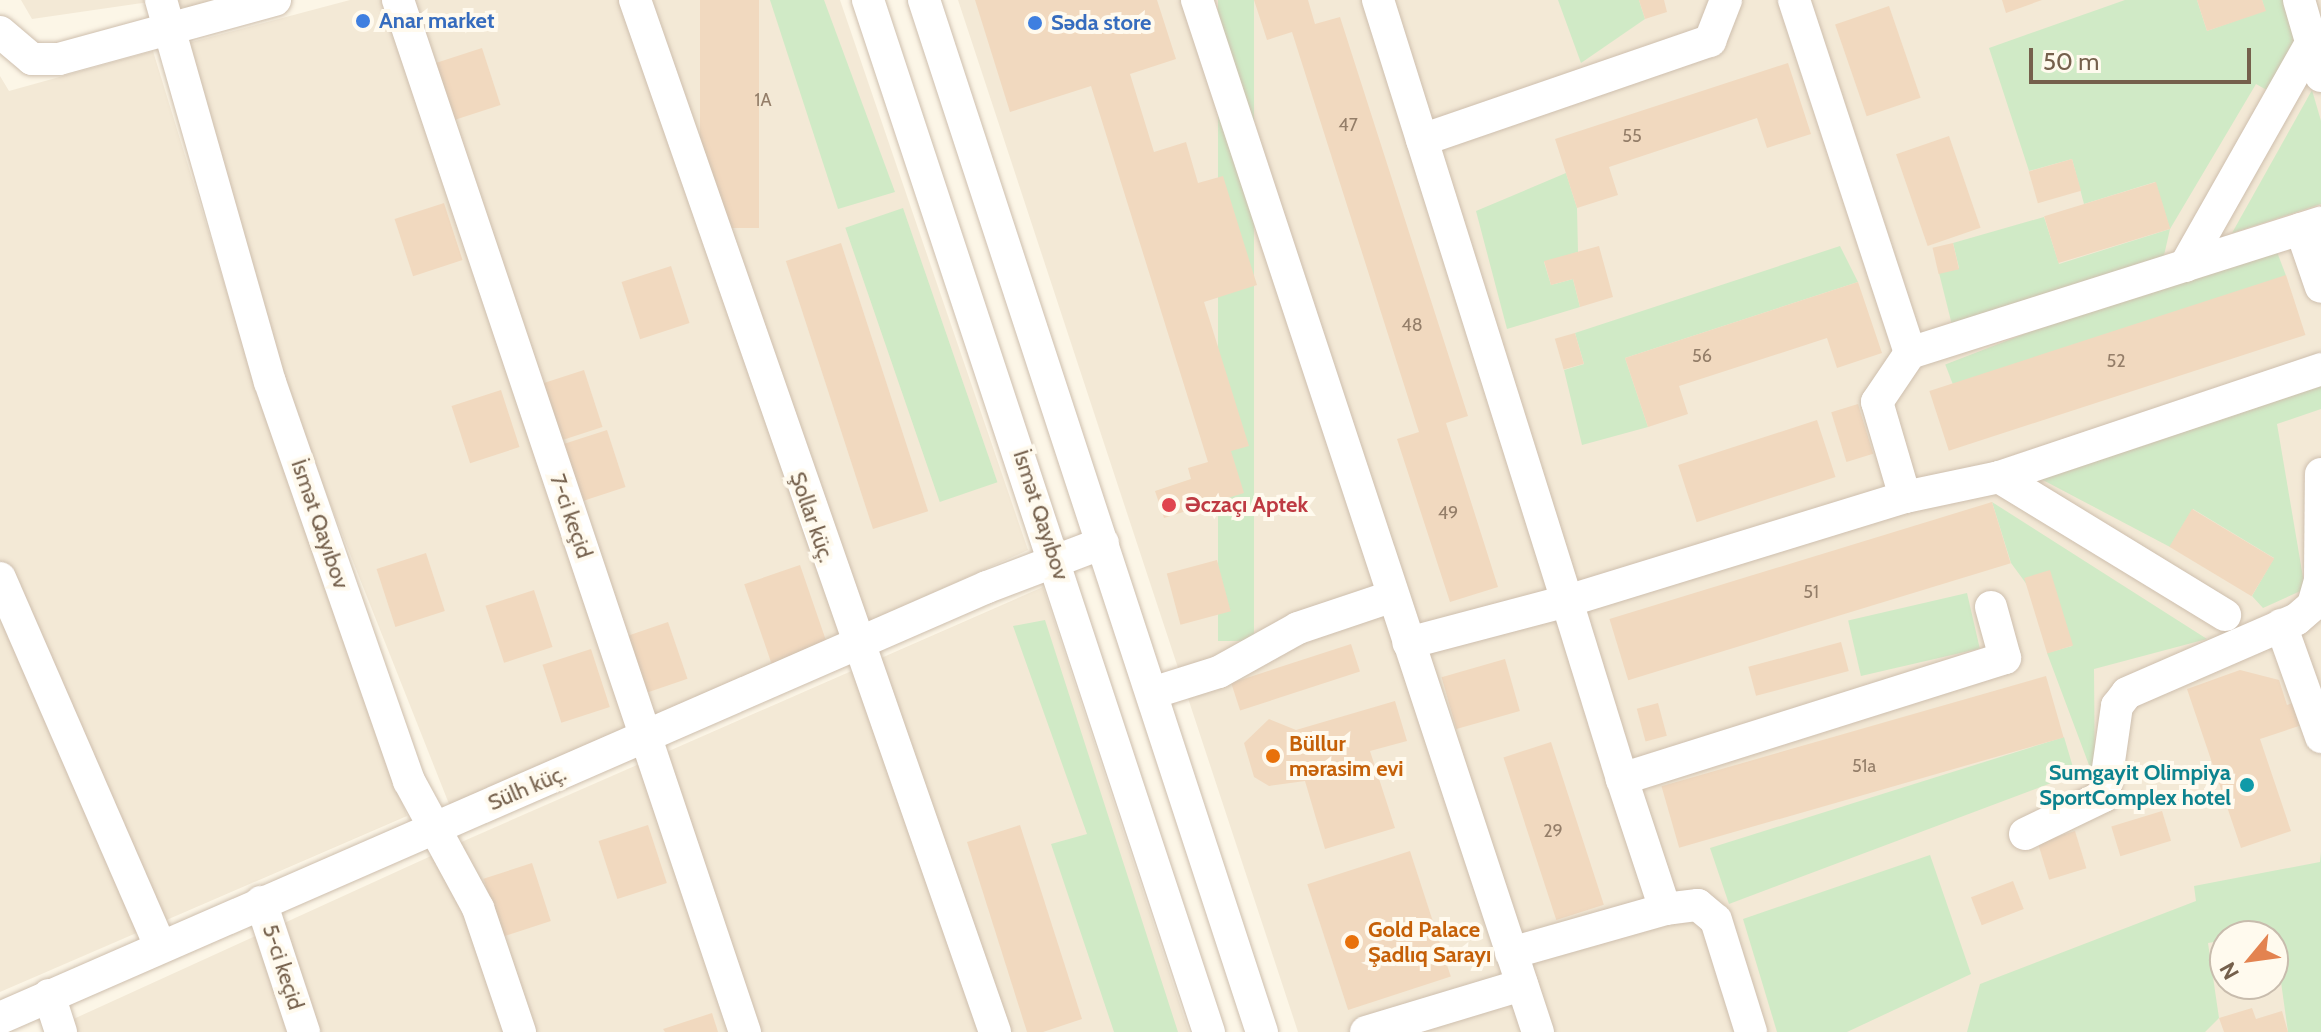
<!DOCTYPE html>
<meta charset="utf-8">
<style>
body{margin:0}
#map{position:relative;width:2321px;height:1032px;overflow:hidden;background:#fcf6e7;font-family:Cabin,sans-serif}
div>[style]{position:absolute}
[style*='--x']{left:calc(var(--x)*1px);top:calc(var(--y)*1px);width:calc(var(--w)*1px);rotate:calc(var(--a)*1deg)}
.residential>*{inset:0;background:#f3e9d6}
.green>*{inset:0;background:#d0eac6;transform-origin:0 0}
.building>*{inset:0;background:#f1d9bf;transform-origin:0 0}
.roads{filter:drop-shadow(0 0 2px #cebfae) drop-shadow(0 0 2px #cebfae)}
.minor>*{height:32px;margin:-16px;padding:0 16px;transform-origin:16px;border-radius:16px;background:#fff}
.dots>*{width:22px;height:22px;translate:-50% -50%;box-sizing:border-box;border:4px solid #fffaee;border-radius:50%}
span{translate:-50% -50%;white-space:nowrap;text-align:center;line-height:1.15;-webkit-text-stroke:8px #fffaee;paint-order:stroke}
.number-label{font-size:18px;color:#947e69}
.number-label span{-webkit-text-stroke-width:0}
.shop-label{font-size:22px;color:#366cbe;font-weight:700}
.left{translate:0 -50%;text-align:left}
.health-label{font-size:22px;color:#be3a42;font-weight:700}
.street-label{font-size:22px;color:#75604c}
.food-label{font-size:22px;color:#c56008;font-weight:700}
.culture-label{font-size:22px;color:#0d838f;font-weight:700}
.right{translate:-100% -50%;text-align:right}
.north{position:absolute;left:2209px;top:920px;width:80px;height:80px;box-sizing:border-box;background:#fffaee;border:2px solid #c8bcad;border-radius:50%;rotate:241deg;font-size:22px;font-weight:700;line-height:32px;text-align:center;color:#75604c}
.north::after{content:'';display:block;margin:auto;width:28px;height:36px;background:#e38350;clip-path:polygon(50% 0,100% 100%,50% 72%,0 100%)}
.scale{position:absolute;left:2029px;top:48px;width:222px;height:36px;box-sizing:border-box;border:4px solid #75604c;border-top:0;padding-left:10px;font-size:24px;line-height:28px;white-space:nowrap;color:#75604c;-webkit-text-stroke:6px #fffaee;paint-order:stroke}
</style>
<div id="map">
<div class="residential">
<div style="clip-path:polygon(21px 0,216px 0,191px 8px,149px 2px,32px 19px)"></div>
<div style="clip-path:polygon(350px 0,840px 0,1028px 550px,451px 809px,282px 382px,188px 43px)"></div>
<div style="clip-path:polygon(evenodd,958px 0,2321px 0,2321px 1032px,1298px 1032px,958px 0,2225px 936px,2273px 936px,2273px 984px,2225px 984px,2225px 936px)"></div>
<div style="clip-path:polygon(153px 51px,250px 367px,407px 816px,0 992px,0 76px,9px 91px)"></div>
<div style="clip-path:polygon(1043px 587px,1189px 1032px,45px 1032px,466px 840px)"></div>
</div>
<div class="green">
<div style="clip-path:polygon(770px 0,824px 0,895px 192px,838px 209px)"></div>
<div style="left:1218px;top:0;width:36px;height:641px"></div>
<div style="clip-path:polygon(1558px 0,1639px 0,1645px 19px,1581px 63px)"></div>
<div style="clip-path:polygon(2125px 0,2197px 0,2207px 31px,2265px 10px,2262px 0,2299px 0,2311px 43px,2279px 97px,2256px 84px,2170px 229px,2163px 260px,1952px 325px,1939px 273px,1959px 268px,1953px 243px,2044px 217px,2059px 264px,2170px 229px,2155px 182px,2084px 204px,2072px 159px,2029px 171px,1989px 48px)"></div>
<div style="clip-path:polygon(2312px 90px,2321px 121px,2321px 204px,2232px 233px)"></div>
<div style="clip-path:polygon(1566px 173px,1577px 208px,1578px 252px,1544px 262px,1551px 285px,1573px 279px,1580px 307px,1507px 329px,1476px 211px)"></div>
<div style="left:903px;top:208px;width:290px;height:61px;rotate:71deg"></div>
<div style="left:2272px;top:239px;width:39px;height:350px;rotate:69deg"></div>
<div style="clip-path:polygon(1840px 246px,1858px 282px,1625px 358px,1648px 427px,1582px 445px,1564px 370px,1584px 364px,1575px 333px)"></div>
<div style="clip-path:polygon(2321px 383px,2321px 409px,2277px 424px,2305px 589px,2263px 608px,2252px 596px,2274px 558px,2193px 509px,2170px 547px,2039px 478px)"></div>
<div style="clip-path:polygon(1992px 502px,2207px 639px,2094px 669px,2095px 781px,2047px 653px,2072px 646px,2011px 563px)"></div>
<div style="left:1967px;top:593px;width:57px;height:122px;rotate:77deg"></div>
<div style="clip-path:polygon(1045px 620px,1178px 1032px,1114px 1032px,1051px 844px,1087px 834px,1013px 626px)"></div>
<div style="clip-path:polygon(2064px 737px,2075px 774px,1729px 904px,1710px 848px)"></div>
<div style="clip-path:polygon(2321px 852px,2321px 1032px,2288px 1032px,2274px 932px,2208px 943px,2219px 1018px,2205px 1032px,1967px 1032px,1980px 984px,2196px 901px,2194px 886px,2320px 862px)"></div>
<div style="clip-path:polygon(1930px 855px,1971px 974px,1847px 1032px,1777px 1032px,1743px 919px)"></div>
</div>
<div class="building">
<div style="left:700px;top:0;width:59px;height:228px"></div>
<div style="clip-path:polygon(975px 0,1157px 0,1176px 59px,1130px 74px,1154px 152px,1186px 142px,1198px 183px,1223px 176px,1257px 285px,1204px 302px,1249px 446px,1231px 451px,1244px 493px,1164px 518px,1155px 491px,1191px 479px,1188px 468px,1208px 462px,1091px 86px,1010px 112px)"></div>
<div style="clip-path:polygon(1254px 0,1308px 0,1315px 24px,1340px 17px,1468px 416px,1446px 423px,1498px 587px,1450px 602px,1397px 439px,1419px 432px,1292px 32px,1267px 40px)"></div>
<div style="clip-path:polygon(1639px 0,1664px 0,1667px 12px,1645px 19px)"></div>
<div style="clip-path:polygon(2002px 0,2042px 0,2006px 13px)"></div>
<div style="clip-path:polygon(2197px 0,2262px 0,2266px 11px,2207px 31px)"></div>
<div style="left:1889px;top:6px;width:97px;height:57px;rotate:71deg"></div>
<div style="left:482px;top:48px;width:60px;height:51px;rotate:72deg"></div>
<div style="clip-path:polygon(1788px 63px,1811px 134px,1767px 148px,1757px 118px,1609px 167px,1618px 195px,1577px 208px,1555px 139px)"></div>
<div style="left:1949px;top:136px;width:97px;height:56px;rotate:71deg"></div>
<div style="left:2072px;top:159px;width:33px;height:45px;rotate:74deg"></div>
<div style="left:2156px;top:182px;width:49px;height:117px;rotate:73deg"></div>
<div style="left:444px;top:203px;width:60px;height:52px;rotate:72deg"></div>
<div style="left:841px;top:243px;width:282px;height:58px;rotate:72deg"></div>
<div style="left:1953px;top:243px;width:27px;height:21px;rotate:77deg"></div>
<div style="clip-path:polygon(1599px 246px,1613px 297px,1580px 307px,1573px 279px,1551px 285px,1544px 261px)"></div>
<div style="left:671px;top:266px;width:60px;height:52px;rotate:72deg"></div>
<div style="left:2286px;top:275px;width:63px;height:375px;rotate:72deg"></div>
<div style="clip-path:polygon(1858px 282px,1882px 353px,1837px 368px,1827px 338px,1679px 386px,1688px 414px,1648px 427px,1625px 358px)"></div>
<div style="left:1575px;top:333px;width:32px;height:21px;rotate:74deg"></div>
<div style="left:584px;top:370px;width:60px;height:51px;rotate:72deg"></div>
<div style="left:501px;top:390px;width:60px;height:52px;rotate:72deg"></div>
<div style="left:1858px;top:404px;width:52px;height:28px;rotate:73deg"></div>
<div style="left:1817px;top:420px;width:60px;height:146px;rotate:72deg"></div>
<div style="left:607px;top:430px;width:60px;height:52px;rotate:72deg"></div>
<div style="left:1992px;top:502px;width:64px;height:400px;rotate:73deg"></div>
<div style="left:2192px;top:509px;width:96px;height:44px;rotate:31deg"></div>
<div style="left:426px;top:553px;width:61px;height:52px;rotate:72deg"></div>
<div style="left:1217px;top:560px;width:53px;height:52px;rotate:75deg"></div>
<div style="left:800px;top:565px;width:84px;height:59px;rotate:71deg"></div>
<div style="left:2050px;top:570px;width:79px;height:27px;rotate:73deg"></div>
<div style="left:534px;top:590px;width:60px;height:51px;rotate:72deg"></div>
<div style="left:668px;top:622px;width:60px;height:51px;rotate:71deg"></div>
<div style="left:1841px;top:642px;width:30px;height:96px;rotate:75deg"></div>
<div style="left:1351px;top:644px;width:29px;height:126px;rotate:72deg"></div>
<div style="left:591px;top:649px;width:61px;height:51px;rotate:72deg"></div>
<div style="left:1505px;top:659px;width:54px;height:66px;rotate:74deg"></div>
<div style="clip-path:polygon(2240px 670px,2279px 680px,2287px 705px,2307px 698px,2314px 721px,2260px 739px,2291px 831px,2241px 848px,2187px 689px)"></div>
<div style="left:2046px;top:676px;width:64px;height:400px;rotate:74deg"></div>
<div style="clip-path:polygon(1395px 701px,1407px 741px,1370px 751px,1395px 828px,1325px 849px,1305px 781px,1269px 786px,1254px 777px,1244px 743px,1269px 719px,1296px 730px)"></div>
<div style="left:1658px;top:703px;width:34px;height:22px;rotate:75deg"></div>
<div style="left:1551px;top:742px;width:171px;height:50px;rotate:72deg"></div>
<div style="left:2162px;top:811px;width:31px;height:53px;rotate:73deg"></div>
<div style="left:648px;top:825px;width:61px;height:52px;rotate:72deg"></div>
<div style="clip-path:polygon(1020px 825px,1082px 1019px,1043px 1032px,1027px 1032px,967px 842px)"></div>
<div style="left:2075px;top:831px;width:39px;height:39px;rotate:73deg"></div>
<div style="left:1410px;top:851px;width:132px;height:108px;rotate:72deg"></div>
<div style="left:532px;top:863px;width:61px;height:51px;rotate:72deg"></div>
<div style="left:2013px;top:881px;width:30px;height:45px;rotate:69deg"></div>
<div style="clip-path:polygon(2252px 1008px,2256px 1019px,2282px 1011px,2288px 1032px,2224px 1032px,2219px 1018px)"></div>
<div style="clip-path:polygon(712px 1013px,718px 1032px,665px 1032px,663px 1029px)"></div>
</div>
<div class="roads">
<div class="minor">
<div style="--x:161;--y:0;--w:397;--a:74.1"></div>
<div style="--x:270;--y:382;--w:423;--a:70.8"></div>
<div style="--x:409;--y:781;--w:145;--a:61.5"></div>
<div style="--x:478;--y:908;--w:131;--a:71.3"></div>
<div style="--x:398;--y:0;--w:1089;--a:71.42"></div>
<div style="--x:635;--y:0;--w:1093;--a:70.77"></div>
<div style="--x:868;--y:0;--w:1087;--a:71.72"></div>
<div style="--x:924;--y:0;--w:1086;--a:71.87"></div>
<div style="--x:1197;--y:0;--w:1087;--a:71.72"></div>
<div style="--x:1378;--y:0;--w:630;--a:72.54"></div>
<div style="--x:1567;--y:601;--w:164;--a:165.2"></div>
<div style="--x:1794;--y:0;--w:372;--a:71.8"></div>
<div style="--x:2299;--y:0;--w:79;--a:73.9"></div>
<div style="--x:0;--y:32;--w:42;--a:40.2"></div>
<div style="--x:32;--y:59;--w:27;--a:0"></div>
<div style="--x:59;--y:59;--w:224;--a:-15.3"></div>
<div style="--x:1422;--y:140;--w:305;--a:-19"></div>
<div style="--x:1710;--y:41;--w:44;--a:-68.7"></div>
<div style="--x:2301;--y:229;--w:61;--a:71"></div>
<div style="--x:2185;--y:266;--w:256;--a:-60.5"></div>
<div style="--x:1999;--y:477;--w:340;--a:-18.5"></div>
<div style="--x:1905;--y:497;--w:96;--a:-12"></div>
<div style="--x:1999;--y:477;--w:265;--a:31.4"></div>
<div style="--x:0;--y:578;--w:401;--a:66.5"></div>
<div style="--x:1991;--y:607;--w:53;--a:74.6"></div>
<div style="--x:2005;--y:658;--w:402;--a:162.5"></div>
<div style="--x:1622;--y:779;--w:186;--a:-107.2"></div>
<div style="--x:1567;--y:601;--w:354;--a:-17.1"></div>
<div style="--x:1905;--y:497;--w:99;--a:-106.4"></div>
<div style="--x:1877;--y:402;--w:59;--a:-56"></div>
<div style="--x:1910;--y:353;--w:431;--a:-17.6"></div>
<div style="--x:2281;--y:625;--w:119;--a:70.3"></div>
<div style="--x:1152;--y:693;--w:70;--a:-17.4"></div>
<div style="--x:1219;--y:672;--w:90;--a:-29.1"></div>
<div style="--x:1298;--y:628;--w:97;--a:-18.6"></div>
<div style="--x:1622;--y:779;--w:137;--a:71.7"></div>
<div style="--x:1665;--y:909;--w:33;--a:-7"></div>
<div style="--x:1698;--y:905;--w:23;--a:40"></div>
<div style="--x:1716;--y:920;--w:117;--a:72.6"></div>
<div style="--x:2025;--y:834;--w:88;--a:-25.7"></div>
<div style="--x:2104;--y:796;--w:91;--a:-81.8"></div>
<div style="--x:2117;--y:706;--w:16;--a:-52"></div>
<div style="--x:2127;--y:693;--w:185;--a:-23.5"></div>
<div style="--x:2297;--y:619;--w:21;--a:-41"></div>
<div style="--x:2313;--y:605;--w:26;--a:-74"></div>
<div style="--x:2320;--y:580;--w:106;--a:-89.5"></div>
<div style="--x:261;--y:902;--w:137;--a:71.7"></div>
<div style="--x:1511;--y:953;--w:160;--a:-15.9"></div>
<div style="--x:49;--y:995;--w:39;--a:72"></div>
<div style="--x:0;--y:1018;--w:1077;--a:-23.59"></div>
<div style="--x:987;--y:587;--w:124;--a:-20.8"></div>
<div style="--x:1366;--y:1032;--w:163;--a:-16.8"></div>
</div>
</div>
<div class="dots">
<div style="left:363px;top:21px;background:#3f7fe0"></div>
<div style="left:1035px;top:23px;background:#3f7fe0"></div>
<div style="left:1169px;top:505px;background:#e0444e"></div>
<div style="left:1273px;top:756px;background:#e8710a"></div>
<div style="left:2247px;top:785px;background:#0f9aa8"></div>
<div style="left:1352px;top:942px;background:#e8710a"></div>
</div>
<div class="number-label">
<span style="left:763px;top:100px">1A</span>
<span style="left:1348px;top:125px">47</span>
<span style="left:1632px;top:136px">55</span>
<span style="left:1412px;top:325px">48</span>
<span style="left:1702px;top:356px">56</span>
<span style="left:2116px;top:361px">52</span>
<span style="left:1448px;top:513px">49</span>
<span style="left:1811px;top:592px">51</span>
<span style="left:1864px;top:766px">51a</span>
<span style="left:1553px;top:831px">29</span>
</div>
<div class="shop-label">
<span class="left" style="left:379px;top:21px">Anar market</span>
<span class="left" style="left:1051px;top:23px">Səda store</span>
</div>
<div class="health-label">
<span class="left" style="left:1185px;top:505px">Əczaçı Aptek</span>
</div>
<div class="street-label">
<span style="left:1041px;top:515px;rotate:72deg">İsmət Qayıbov</span>
<span style="left:571px;top:516px;rotate:71deg">7-ci keçid</span>
<span style="left:812px;top:517px;rotate:71deg">Şollar küç.</span>
<span style="left:320px;top:524px;rotate:71deg">İsmət Qayıbov</span>
<span style="left:527px;top:788px;rotate:-23deg">Sülh küç.</span>
<span style="left:283px;top:967px;rotate:72deg">5-ci keçid</span>
</div>
<div class="food-label">
<span class="left" style="left:1289px;top:756px">Büllur<br>mərasim evi</span>
<span class="left" style="left:1368px;top:942px">Gold Palace<br>Şadlıq Sarayı</span>
</div>
<div class="culture-label">
<span class="right" style="left:2231px;top:785px">Sumgayit Olimpiya<br>SportComplex hotel</span>
</div>
<div class="north">N</div>
<div class="scale">50 m</div>
</div>
